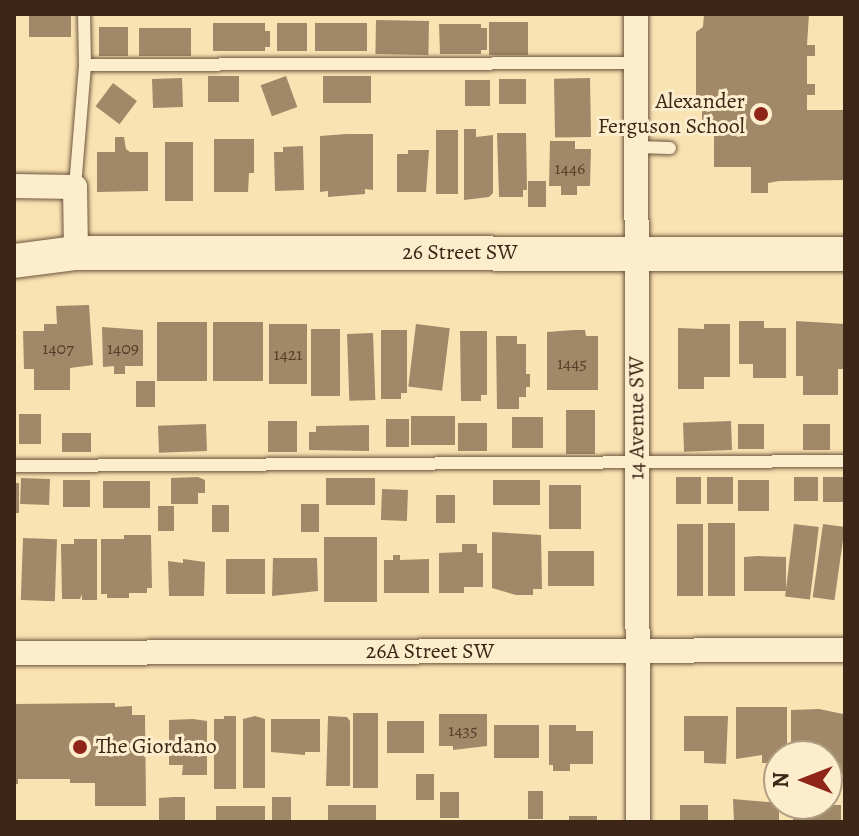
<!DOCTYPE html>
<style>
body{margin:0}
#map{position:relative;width:859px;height:836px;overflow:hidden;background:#fae3b2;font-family:Alegreya,serif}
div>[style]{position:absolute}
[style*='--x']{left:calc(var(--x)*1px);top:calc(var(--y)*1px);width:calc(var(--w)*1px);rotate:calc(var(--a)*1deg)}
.building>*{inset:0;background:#a08868;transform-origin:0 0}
.roads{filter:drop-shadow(0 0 2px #6d553e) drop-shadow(0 0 2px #6d553e)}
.lane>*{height:12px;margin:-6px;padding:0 6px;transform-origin:6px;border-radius:6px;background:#fcedcd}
.street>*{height:24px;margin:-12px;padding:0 12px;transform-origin:12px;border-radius:12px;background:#fcedcd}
.secondary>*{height:34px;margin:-17px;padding:0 17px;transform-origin:17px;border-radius:17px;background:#fcedcd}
.dots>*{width:22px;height:22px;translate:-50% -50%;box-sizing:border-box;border:4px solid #fcedcd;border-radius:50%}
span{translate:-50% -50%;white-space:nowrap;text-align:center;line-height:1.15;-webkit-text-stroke:6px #fcedcd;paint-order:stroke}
.number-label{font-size:18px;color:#563e2b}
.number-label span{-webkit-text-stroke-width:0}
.poi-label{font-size:22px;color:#3e2617}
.right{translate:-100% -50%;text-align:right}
.left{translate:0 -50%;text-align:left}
.street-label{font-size:22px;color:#3e2617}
.frame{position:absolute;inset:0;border:16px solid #3e2617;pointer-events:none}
.north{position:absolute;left:763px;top:740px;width:80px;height:80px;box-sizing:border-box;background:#fcedcd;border:2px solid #b09d84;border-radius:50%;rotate:270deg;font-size:22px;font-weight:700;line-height:32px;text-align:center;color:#3e2617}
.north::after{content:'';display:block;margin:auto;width:28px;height:36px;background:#8f2418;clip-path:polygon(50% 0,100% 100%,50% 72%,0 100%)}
</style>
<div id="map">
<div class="building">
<div style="left:29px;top:14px;width:42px;height:23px"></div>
<div style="clip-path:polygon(704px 14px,809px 14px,807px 45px,815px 45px,815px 56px,807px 56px,807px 84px,815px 84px,815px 95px,807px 95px,807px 110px,845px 110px,845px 180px,779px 181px,768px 183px,768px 193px,751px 193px,751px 167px,714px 167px,714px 133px,702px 133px,702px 107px,696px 107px,696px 32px,703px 27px)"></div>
<div style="left:376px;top:20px;width:53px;height:34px;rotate:1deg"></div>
<div style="left:489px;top:22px;width:39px;height:33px"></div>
<div style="clip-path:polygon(213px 23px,265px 23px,265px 31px,270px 31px,270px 47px,265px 47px,265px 51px,213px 51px)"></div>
<div style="left:277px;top:23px;width:30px;height:28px"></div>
<div style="left:315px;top:23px;width:52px;height:28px"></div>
<div style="clip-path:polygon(439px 24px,481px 24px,481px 28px,487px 28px,487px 50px,481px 50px,481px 54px,440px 54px)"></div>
<div style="left:99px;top:27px;width:29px;height:29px"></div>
<div style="left:139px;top:28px;width:52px;height:28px"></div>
<div style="left:208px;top:76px;width:31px;height:26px"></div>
<div style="left:286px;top:76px;width:33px;height:27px;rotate:70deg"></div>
<div style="left:323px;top:76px;width:48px;height:27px"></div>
<div style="left:182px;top:78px;width:29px;height:30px;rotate:88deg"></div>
<div style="left:590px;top:78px;width:59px;height:36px;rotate:89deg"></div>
<div style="left:499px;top:79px;width:27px;height:25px"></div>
<div style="left:465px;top:80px;width:25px;height:26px"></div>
<div style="left:113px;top:83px;width:30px;height:29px;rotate:37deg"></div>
<div style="clip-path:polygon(464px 129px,476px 129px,476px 137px,493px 135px,493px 193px,489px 197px,464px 200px)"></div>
<div style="left:436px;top:130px;width:22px;height:64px"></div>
<div style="clip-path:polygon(497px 133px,526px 133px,527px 190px,523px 190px,523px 197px,499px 197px)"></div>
<div style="clip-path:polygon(346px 134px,373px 134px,373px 190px,365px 189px,365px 194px,328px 197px,328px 191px,320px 192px,320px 136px)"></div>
<div style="clip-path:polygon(115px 137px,124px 137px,126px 149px,130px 152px,148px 152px,148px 191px,97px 192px,97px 152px,115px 152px)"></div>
<div style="clip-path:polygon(214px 139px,254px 139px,254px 173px,249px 173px,248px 192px,214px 192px)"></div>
<div style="clip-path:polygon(550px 141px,575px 141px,575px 149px,591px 149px,590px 186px,577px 186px,577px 195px,561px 195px,561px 186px,549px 186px)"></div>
<div style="left:165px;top:142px;width:28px;height:59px"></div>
<div style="clip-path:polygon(303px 146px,304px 190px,275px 191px,274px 152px,283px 152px,283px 147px)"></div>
<div style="clip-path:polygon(408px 150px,429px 150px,426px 192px,397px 192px,397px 154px,408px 154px)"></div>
<div style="left:546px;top:181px;width:26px;height:18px;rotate:90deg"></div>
<div style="clip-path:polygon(89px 305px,93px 365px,70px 368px,70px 390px,34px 390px,34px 369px,24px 369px,23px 331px,44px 331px,44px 324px,57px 324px,56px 306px)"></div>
<div style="clip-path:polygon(739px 321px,764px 321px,764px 328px,786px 328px,786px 378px,753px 378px,753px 364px,739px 364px)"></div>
<div style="clip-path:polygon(796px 321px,845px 324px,845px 369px,838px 369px,838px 395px,803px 395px,803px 376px,796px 376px)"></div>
<div style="left:157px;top:322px;width:50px;height:59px"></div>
<div style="left:213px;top:322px;width:50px;height:59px"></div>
<div style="left:269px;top:324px;width:38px;height:60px"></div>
<div style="left:416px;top:324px;width:34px;height:63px;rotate:7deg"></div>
<div style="clip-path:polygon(704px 324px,730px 324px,730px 377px,704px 377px,704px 389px,678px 389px,678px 328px,704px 329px)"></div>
<div style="clip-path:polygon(102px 327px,143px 330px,143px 366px,125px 366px,125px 374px,114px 374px,114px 366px,103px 367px)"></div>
<div style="left:311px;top:329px;width:29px;height:67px"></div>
<div style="clip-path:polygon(381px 330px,407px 330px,407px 393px,401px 393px,401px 399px,381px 399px)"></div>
<div style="clip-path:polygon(574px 330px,585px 330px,586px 336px,598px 336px,598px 390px,547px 390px,547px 332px)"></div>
<div style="clip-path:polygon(460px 331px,487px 331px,487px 395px,481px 395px,481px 401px,461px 401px)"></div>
<div style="left:373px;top:333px;width:67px;height:26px;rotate:88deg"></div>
<div style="clip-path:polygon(496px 336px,517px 336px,517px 344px,526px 344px,526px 374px,530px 374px,530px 387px,526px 387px,526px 397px,519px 397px,519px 409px,497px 409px)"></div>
<div style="left:136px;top:381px;width:19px;height:26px"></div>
<div style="left:566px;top:410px;width:29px;height:44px"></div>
<div style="left:41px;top:414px;width:30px;height:22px;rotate:90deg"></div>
<div style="left:411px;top:416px;width:44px;height:29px"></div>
<div style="left:512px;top:417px;width:31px;height:31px"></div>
<div style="left:386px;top:419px;width:23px;height:28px"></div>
<div style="left:268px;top:421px;width:29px;height:31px"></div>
<div style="left:731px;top:421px;width:29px;height:48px;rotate:88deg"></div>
<div style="left:458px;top:423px;width:29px;height:28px"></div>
<div style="left:206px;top:424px;width:27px;height:48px;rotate:88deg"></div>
<div style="left:738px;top:424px;width:26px;height:25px"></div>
<div style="left:803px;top:424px;width:27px;height:26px"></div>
<div style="clip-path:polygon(369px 425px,369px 451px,309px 450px,309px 432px,316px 432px,316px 426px)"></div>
<div style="left:62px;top:433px;width:29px;height:19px"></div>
<div style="clip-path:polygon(198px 477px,205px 480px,205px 493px,198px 493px,198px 504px,171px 504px,171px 478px)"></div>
<div style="left:676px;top:477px;width:25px;height:27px"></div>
<div style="left:707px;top:477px;width:26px;height:27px"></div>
<div style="left:794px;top:477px;width:24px;height:24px"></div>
<div style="left:823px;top:477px;width:22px;height:25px"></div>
<div style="left:21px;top:478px;width:29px;height:26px;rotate:2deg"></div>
<div style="left:326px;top:478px;width:49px;height:27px"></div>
<div style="left:63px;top:480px;width:27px;height:27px"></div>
<div style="left:493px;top:480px;width:47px;height:25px"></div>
<div style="left:738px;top:480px;width:31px;height:31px"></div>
<div style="left:103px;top:481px;width:47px;height:27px"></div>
<div style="left:14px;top:483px;width:5px;height:30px"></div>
<div style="left:549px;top:485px;width:32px;height:44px"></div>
<div style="left:382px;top:489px;width:26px;height:31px;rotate:2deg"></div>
<div style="left:436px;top:495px;width:19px;height:28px"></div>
<div style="left:301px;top:504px;width:18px;height:28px"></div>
<div style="left:212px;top:505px;width:17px;height:27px"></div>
<div style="left:158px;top:506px;width:16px;height:25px"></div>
<div style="left:708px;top:523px;width:27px;height:73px"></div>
<div style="left:677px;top:524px;width:26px;height:72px"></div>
<div style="left:794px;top:524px;width:25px;height:73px;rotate:7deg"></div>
<div style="left:823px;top:524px;width:22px;height:74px;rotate:8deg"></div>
<div style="clip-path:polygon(492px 532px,541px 535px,542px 589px,533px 589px,533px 595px,516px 595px,492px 588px)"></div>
<div style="clip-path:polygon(124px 535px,151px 535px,152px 588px,147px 588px,147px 593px,129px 593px,129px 598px,107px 598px,107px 594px,101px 594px,101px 539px,124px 539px)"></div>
<div style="left:324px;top:537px;width:53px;height:65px"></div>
<div style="left:23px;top:538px;width:34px;height:62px;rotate:2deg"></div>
<div style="clip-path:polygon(74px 539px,97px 539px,97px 600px,82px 600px,82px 594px,80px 599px,62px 599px,61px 544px,74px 544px)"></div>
<div style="clip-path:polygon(462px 544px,477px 544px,477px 553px,483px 553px,483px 587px,464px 587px,464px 593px,439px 593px,439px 553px,462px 552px)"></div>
<div style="left:548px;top:551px;width:46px;height:35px"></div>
<div style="clip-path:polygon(393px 555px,400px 555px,400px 560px,429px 559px,429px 593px,384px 593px,384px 560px,393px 560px)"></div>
<div style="clip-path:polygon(758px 556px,786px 557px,786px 591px,744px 591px,744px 557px)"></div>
<div style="clip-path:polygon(273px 558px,317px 558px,318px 591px,272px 596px)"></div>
<div style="clip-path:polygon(183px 559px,205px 562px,204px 596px,169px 596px,168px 561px,183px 563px)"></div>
<div style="left:226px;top:559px;width:39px;height:35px"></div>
<div style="clip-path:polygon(115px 703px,115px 707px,132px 706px,132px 715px,145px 715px,146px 806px,95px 806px,95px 783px,70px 783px,70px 779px,18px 779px,18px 784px,14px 784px,14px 704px)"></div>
<div style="clip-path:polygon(736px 707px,787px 707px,787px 756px,779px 756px,779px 763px,762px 763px,762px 755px,736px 759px)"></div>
<div style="clip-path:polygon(819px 709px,843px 714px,843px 774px,827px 774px,827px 756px,791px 756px,791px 710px)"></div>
<div style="left:353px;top:713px;width:25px;height:75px"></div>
<div style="clip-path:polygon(439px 714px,487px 714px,487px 746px,453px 750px,453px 746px,439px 746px)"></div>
<div style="clip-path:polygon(224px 716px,236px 716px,236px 789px,214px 789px,214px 719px,224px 719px)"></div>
<div style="clip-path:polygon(255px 716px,265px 719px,265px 788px,243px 788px,243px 719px)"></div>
<div style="clip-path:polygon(328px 716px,347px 717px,350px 721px,350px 786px,326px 786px)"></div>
<div style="clip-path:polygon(684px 716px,728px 716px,726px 764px,704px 763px,704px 751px,684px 751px)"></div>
<div style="clip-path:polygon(193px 719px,207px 721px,207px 775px,182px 775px,183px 765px,169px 765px,169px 720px)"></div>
<div style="clip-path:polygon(271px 719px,320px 719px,320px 752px,305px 752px,305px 755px,271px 752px)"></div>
<div style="left:387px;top:721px;width:37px;height:32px"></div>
<div style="left:494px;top:725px;width:45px;height:33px"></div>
<div style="clip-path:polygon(549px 725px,576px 725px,576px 731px,593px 731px,593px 764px,570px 764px,570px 771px,553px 771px,553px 765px,549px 765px)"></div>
<div style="left:416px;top:774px;width:18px;height:26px"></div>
<div style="left:528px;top:791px;width:15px;height:28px"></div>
<div style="left:440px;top:792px;width:19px;height:26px"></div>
<div style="clip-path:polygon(174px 797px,185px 797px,185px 821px,159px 822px,159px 798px)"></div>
<div style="left:272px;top:797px;width:19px;height:25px"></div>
<div style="clip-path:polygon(733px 799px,779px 803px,779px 822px,734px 822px)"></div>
<div style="left:328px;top:805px;width:48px;height:17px"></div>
<div style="left:680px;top:805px;width:28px;height:17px"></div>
<div style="left:793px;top:805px;width:48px;height:17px"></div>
<div style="left:265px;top:806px;width:16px;height:49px;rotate:90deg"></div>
<div style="left:569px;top:816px;width:28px;height:6px"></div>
</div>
<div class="roads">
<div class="lane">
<div style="--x:85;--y:65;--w:551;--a:-0.21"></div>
<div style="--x:637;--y:147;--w:33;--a:2"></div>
<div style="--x:75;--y:187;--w:122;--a:-85.3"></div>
<div style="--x:85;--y:65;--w:51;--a:-91.1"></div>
<div style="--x:14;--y:466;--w:831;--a:-0.34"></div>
</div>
<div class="street">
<div style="--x:636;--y:14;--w:808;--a:89.86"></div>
<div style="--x:14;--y:186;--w:61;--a:0.9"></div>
<div style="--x:75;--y:187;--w:66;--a:89.1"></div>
<div style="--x:14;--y:653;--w:831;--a:-0.21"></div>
</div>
<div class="secondary">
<div style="--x:14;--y:261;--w:63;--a:-7.4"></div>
<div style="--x:76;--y:253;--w:769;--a:0.07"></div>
</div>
</div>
<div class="dots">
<div style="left:761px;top:114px;background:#8f2418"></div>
<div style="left:80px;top:747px;background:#8f2418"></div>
</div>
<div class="number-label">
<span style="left:570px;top:168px">1446</span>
<span style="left:58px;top:348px">1407</span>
<span style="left:123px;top:348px">1409</span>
<span style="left:288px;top:354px">1421</span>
<span style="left:572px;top:363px">1445</span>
<span style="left:463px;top:730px">1435</span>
</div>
<div class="poi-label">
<span class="right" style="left:745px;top:114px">Alexander<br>Ferguson School</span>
<span class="left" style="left:96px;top:747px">The Giordano</span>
</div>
<div class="street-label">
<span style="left:460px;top:253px">26 Street SW</span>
<span style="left:637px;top:418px;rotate:-90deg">14 Avenue SW</span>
<span style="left:430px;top:652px">26A Street SW</span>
</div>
<div class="frame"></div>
<div class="north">N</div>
</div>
